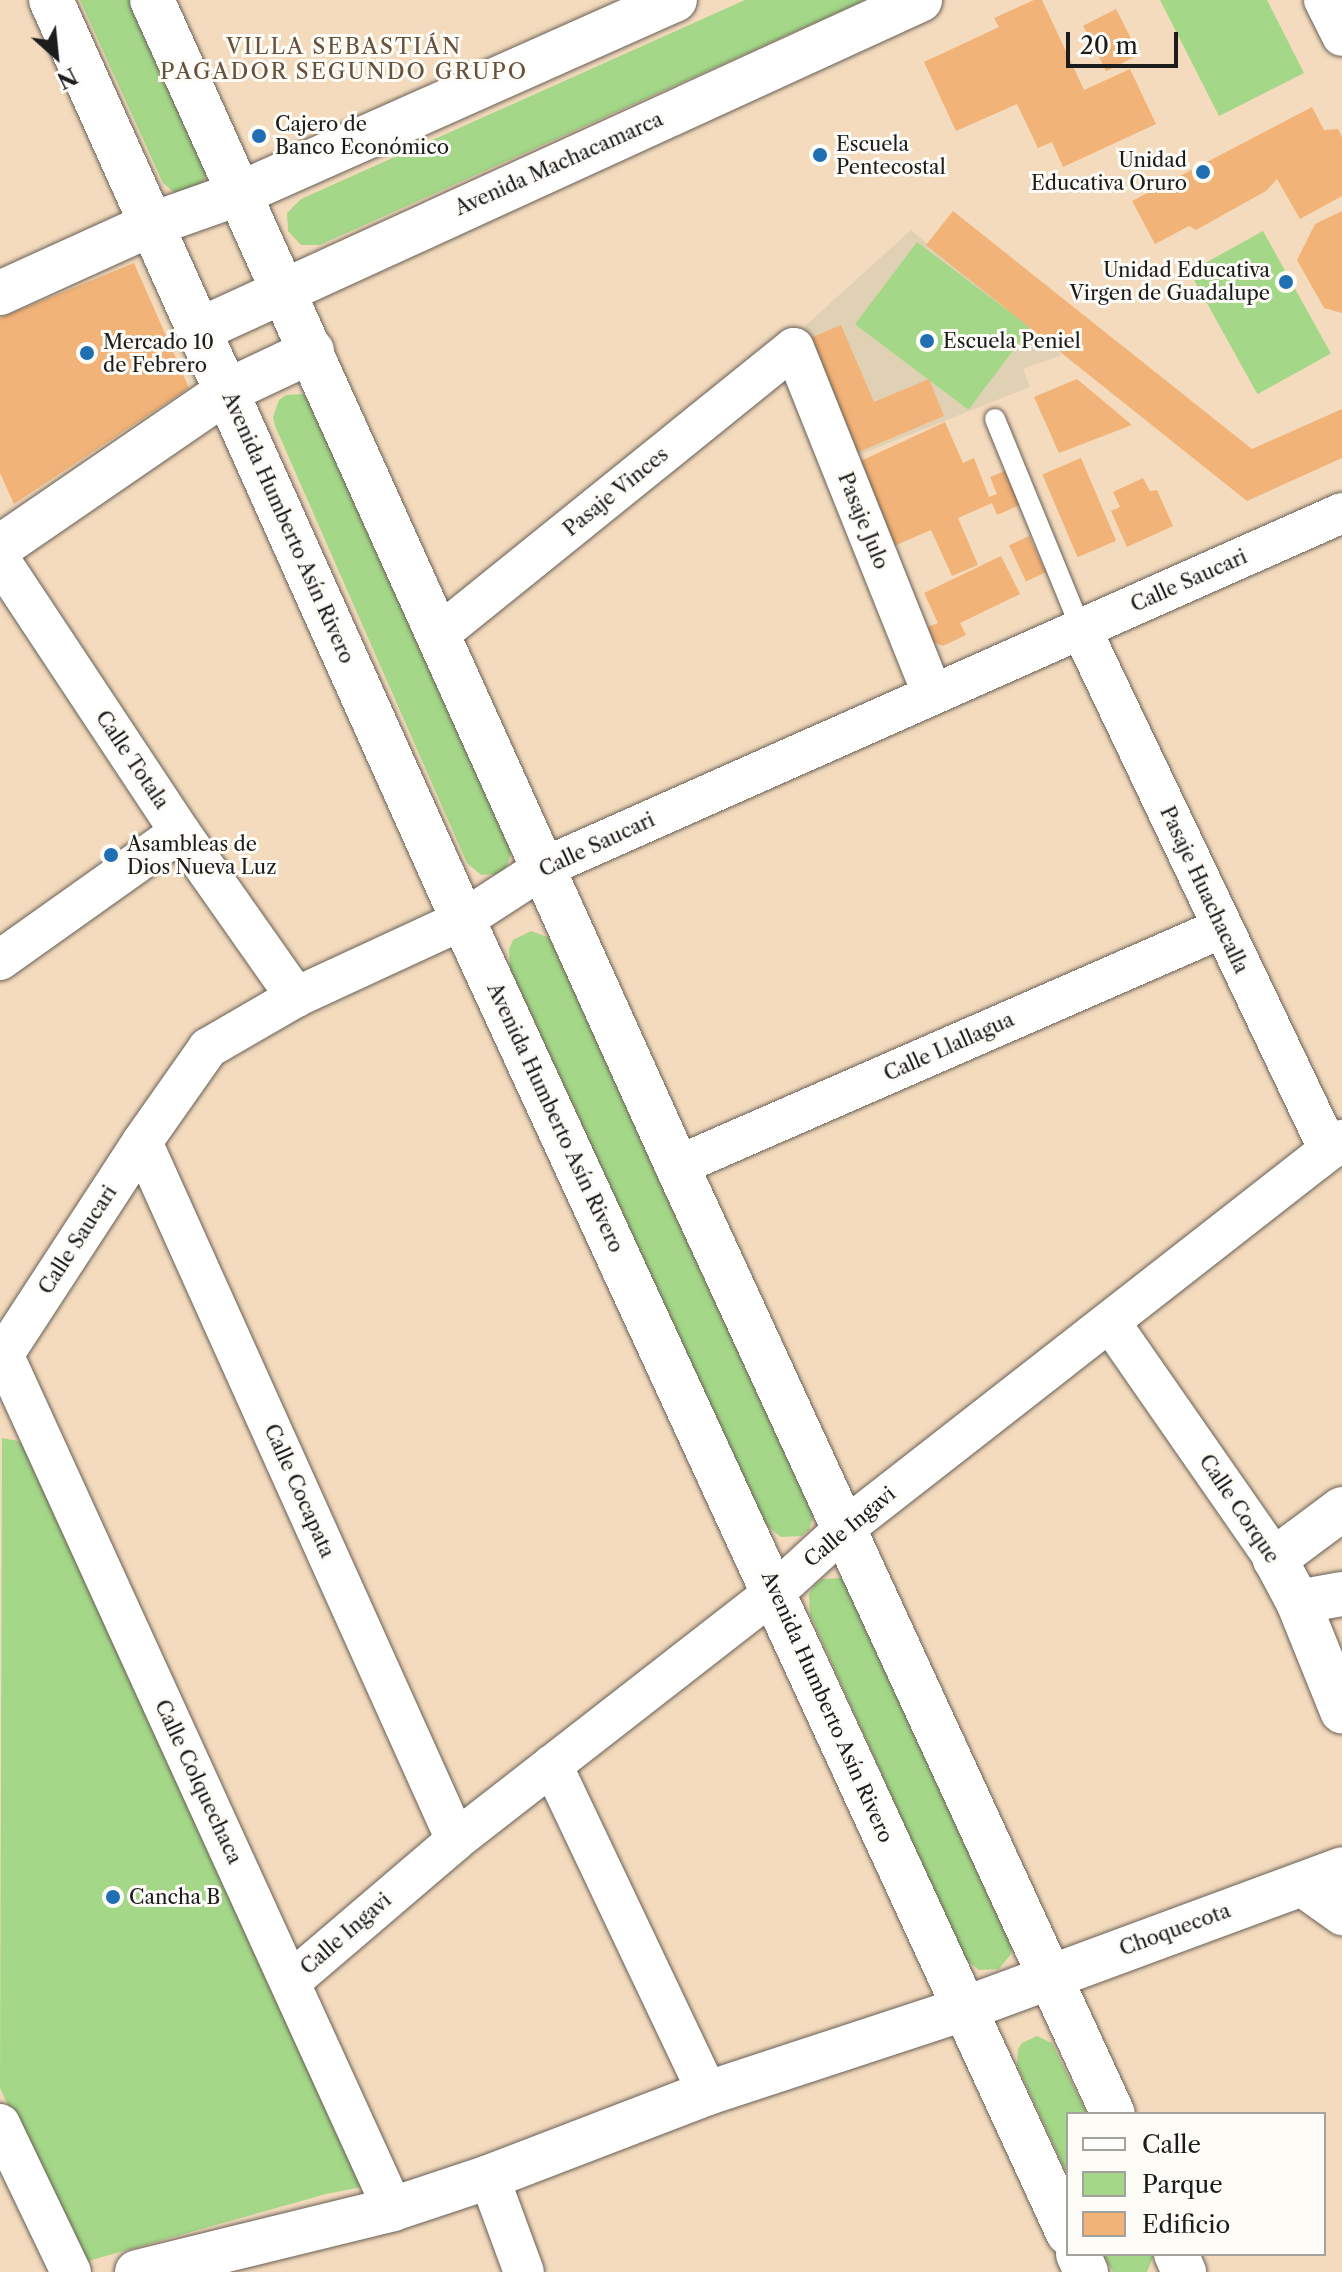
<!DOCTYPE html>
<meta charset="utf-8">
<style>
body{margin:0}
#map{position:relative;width:1342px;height:2272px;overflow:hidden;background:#f4dbbe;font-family:"Libre Caslon Text",serif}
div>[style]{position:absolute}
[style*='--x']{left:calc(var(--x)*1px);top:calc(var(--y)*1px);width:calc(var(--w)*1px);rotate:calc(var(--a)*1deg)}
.built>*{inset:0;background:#e1d1b4}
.green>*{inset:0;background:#a4d888;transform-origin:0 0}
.building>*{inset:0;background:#f2b378;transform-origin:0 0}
.roads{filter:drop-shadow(0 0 2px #685f55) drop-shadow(0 0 2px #685f55)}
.service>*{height:20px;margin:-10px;padding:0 10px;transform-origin:10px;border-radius:10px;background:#fff}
.minor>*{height:40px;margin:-20px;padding:0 20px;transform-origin:20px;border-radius:20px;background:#fff}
.tertiary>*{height:44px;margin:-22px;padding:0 22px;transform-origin:22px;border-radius:22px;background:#fff}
.dots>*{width:22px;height:22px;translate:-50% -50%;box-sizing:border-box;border:4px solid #fdfcf7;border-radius:50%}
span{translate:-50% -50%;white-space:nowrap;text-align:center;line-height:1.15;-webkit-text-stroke:6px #fdfcf7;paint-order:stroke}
.poi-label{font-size:20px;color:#1c1c1c}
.left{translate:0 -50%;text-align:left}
.right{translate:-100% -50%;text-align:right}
.street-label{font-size:20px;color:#1c1c1c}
.neighbourhood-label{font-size:22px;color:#67513c;letter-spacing:2px}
.legend{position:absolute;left:1066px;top:2112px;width:260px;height:144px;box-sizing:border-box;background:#fdfcf7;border:2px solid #a3a29f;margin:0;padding:10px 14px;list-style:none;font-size:24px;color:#1c1c1c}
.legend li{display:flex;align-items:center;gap:16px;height:40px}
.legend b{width:40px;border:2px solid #a3a29f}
.north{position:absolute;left:16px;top:16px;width:80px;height:80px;-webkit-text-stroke:6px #fdfcf7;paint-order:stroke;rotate:153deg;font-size:22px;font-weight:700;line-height:32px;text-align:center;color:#1c1c1c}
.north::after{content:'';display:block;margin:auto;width:28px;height:36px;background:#1c1c1c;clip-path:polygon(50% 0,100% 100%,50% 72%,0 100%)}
.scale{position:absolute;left:1066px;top:32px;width:112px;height:36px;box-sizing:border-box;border:4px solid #1c1c1c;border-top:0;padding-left:10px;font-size:24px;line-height:28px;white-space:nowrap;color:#1c1c1c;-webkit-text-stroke:6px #fdfcf7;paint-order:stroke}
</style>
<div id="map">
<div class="built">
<div style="clip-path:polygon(911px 230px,1062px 355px,1023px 369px,1030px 387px,856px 456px,804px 327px)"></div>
</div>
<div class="green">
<div style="clip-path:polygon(80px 0,132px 0,207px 172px,201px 188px,176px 194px,163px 183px)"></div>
<div style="clip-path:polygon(745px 0,865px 0,320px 245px,301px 245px,288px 231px,287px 213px,301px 199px)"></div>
<div style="clip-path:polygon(1160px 0,1267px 0,1304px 73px,1219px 116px)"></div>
<div style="left:1263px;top:231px;width:140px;height:84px;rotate:61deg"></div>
<div style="left:917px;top:242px;width:142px;height:103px;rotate:37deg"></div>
<div style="clip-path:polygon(304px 394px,312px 399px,512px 851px,506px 868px,498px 874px,481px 875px,467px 863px,275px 426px,273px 417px,279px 400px,286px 395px)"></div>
<div style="clip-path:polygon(531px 931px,550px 938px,815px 1511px,809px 1530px,801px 1536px,781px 1537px,766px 1525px,510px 969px,509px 949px,513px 940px)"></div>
<div style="clip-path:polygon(2px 1438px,18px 1441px,30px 1451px,372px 2185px,326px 2194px,81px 2263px,0 2088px)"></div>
<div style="clip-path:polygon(841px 1578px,850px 1583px,1013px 1944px,1011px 1954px,999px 1969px,979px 1970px,964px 1958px,810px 1614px,809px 1594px,814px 1586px,822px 1579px)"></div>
<div style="clip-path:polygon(1037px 2036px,1052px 2043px,1087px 2114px,1068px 2114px,1068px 2176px,1017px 2065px,1018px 2049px,1022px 2043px)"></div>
<div style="clip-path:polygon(1103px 2254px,1152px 2254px,1153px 2257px,1147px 2272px,1113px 2272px)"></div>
</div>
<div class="building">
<div style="clip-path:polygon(1034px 0,1042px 0,1084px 90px,1130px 69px,1156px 124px,1063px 167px,1052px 142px,1038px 148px,1017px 104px,956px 131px,924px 62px,999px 27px,994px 18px)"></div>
<div style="left:1116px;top:9px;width:51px;height:37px;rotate:63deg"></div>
<div style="clip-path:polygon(1312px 107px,1324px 130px,1338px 129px,1342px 137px,1342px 196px,1300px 219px,1277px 179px,1266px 191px,1196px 230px,1189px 226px,1155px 244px,1132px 201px)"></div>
<div style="clip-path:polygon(953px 211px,1252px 449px,1342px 409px,1342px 458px,1247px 501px,926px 245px)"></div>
<div style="clip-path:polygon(1342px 211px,1342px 313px,1324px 308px,1297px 260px,1315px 224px)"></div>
<div style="clip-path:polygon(134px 263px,189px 388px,14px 504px,0 473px,0 318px)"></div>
<div style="clip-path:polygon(841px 325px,874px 402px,929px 379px,944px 416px,842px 459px,794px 345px)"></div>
<div style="clip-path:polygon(1077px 379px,1132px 425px,1059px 453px,1034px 397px)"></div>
<div style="clip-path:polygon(945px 422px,963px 463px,974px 458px,989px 497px,997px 494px,990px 477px,1005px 471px,1020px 505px,997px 515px,992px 503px,958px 518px,978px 565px,952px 576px,931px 530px,894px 546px,850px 466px)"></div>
<div style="left:1081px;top:458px;width:90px;height:42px;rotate:67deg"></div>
<div style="clip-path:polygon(1143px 478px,1150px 491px,1157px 490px,1173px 526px,1127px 547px,1111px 511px,1120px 507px,1113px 492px)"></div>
<div style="left:1029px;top:536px;width:40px;height:22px;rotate:65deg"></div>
<div style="clip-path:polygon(1001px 556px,1020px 594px,960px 623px,966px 635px,943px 646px,929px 640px,923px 629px,938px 623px,924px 593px)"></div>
</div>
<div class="roads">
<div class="service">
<div style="--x:995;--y:419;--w:227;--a:67.7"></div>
</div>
<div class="minor">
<div style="--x:1324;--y:0;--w:40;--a:63.4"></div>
<div style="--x:0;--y:560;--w:326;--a:56.5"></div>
<div style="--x:180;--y:832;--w:202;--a:54.9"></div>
<div style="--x:1081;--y:629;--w:577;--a:64.55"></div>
<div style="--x:438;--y:635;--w:457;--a:-38.9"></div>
<div style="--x:794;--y:348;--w:372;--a:68.2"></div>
<div style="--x:0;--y:960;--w:221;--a:-35.4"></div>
<div style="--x:142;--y:1142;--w:765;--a:65.78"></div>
<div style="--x:677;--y:1166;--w:595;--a:-23.59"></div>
<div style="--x:1110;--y:1322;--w:289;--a:55.2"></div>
<div style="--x:3;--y:1354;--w:940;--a:65.48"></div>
<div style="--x:0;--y:1360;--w:260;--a:-56.9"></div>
<div style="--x:142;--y:1142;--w:115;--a:-54.9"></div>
<div style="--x:208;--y:1048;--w:102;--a:-30.1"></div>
<div style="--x:296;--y:997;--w:184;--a:-24.8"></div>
<div style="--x:463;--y:920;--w:98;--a:-32.9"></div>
<div style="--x:545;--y:867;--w:872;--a:-23.95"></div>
<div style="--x:552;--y:1765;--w:363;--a:64.6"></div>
<div style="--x:1300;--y:1885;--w:52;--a:35.5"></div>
<div style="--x:290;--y:1982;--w:218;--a:-40.5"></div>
<div style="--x:456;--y:1840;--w:404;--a:-37.9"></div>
<div style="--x:775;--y:1592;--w:95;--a:-42.4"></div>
<div style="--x:845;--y:1528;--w:631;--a:-37.98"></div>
<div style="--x:0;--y:2124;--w:164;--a:64.4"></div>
<div style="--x:489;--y:2177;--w:101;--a:69.8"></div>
</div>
<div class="tertiary">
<div style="--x:51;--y:0;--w:1008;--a:65.88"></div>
<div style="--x:463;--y:920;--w:1446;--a:65.26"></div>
<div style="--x:152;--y:0;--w:1279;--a:65.76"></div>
<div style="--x:677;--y:1166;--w:1043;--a:65.3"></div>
<div style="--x:0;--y:293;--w:165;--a:-24.4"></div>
<div style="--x:150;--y:225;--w:96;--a:-19.4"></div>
<div style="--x:241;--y:193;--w:475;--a:-24"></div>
<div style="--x:199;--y:330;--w:793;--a:-24.59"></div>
<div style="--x:0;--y:547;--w:275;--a:-34.5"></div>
<div style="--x:227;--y:391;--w:94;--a:-25.2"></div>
<div style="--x:1342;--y:1509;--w:84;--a:143.3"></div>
<div style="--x:1275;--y:1559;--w:49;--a:61.9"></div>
<div style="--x:1298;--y:1602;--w:118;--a:68"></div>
<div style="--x:1298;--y:1602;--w:45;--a:-10.3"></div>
<div style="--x:1078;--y:2254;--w:20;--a:66"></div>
<div style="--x:1176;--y:2254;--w:20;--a:66"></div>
<div style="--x:137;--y:2272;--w:264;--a:-13.8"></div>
<div style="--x:393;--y:2209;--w:101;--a:-18.4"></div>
<div style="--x:489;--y:2177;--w:235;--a:-21"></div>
<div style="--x:708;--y:2093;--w:269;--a:-18.2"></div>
<div style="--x:964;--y:2009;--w:403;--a:-20.3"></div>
</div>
</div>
<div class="dots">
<div style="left:259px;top:136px;background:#1f6fb2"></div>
<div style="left:820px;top:155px;background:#1f6fb2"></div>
<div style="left:1203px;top:172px;background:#1f6fb2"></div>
<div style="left:1286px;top:282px;background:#1f6fb2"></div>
<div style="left:927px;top:341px;background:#1f6fb2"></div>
<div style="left:87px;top:353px;background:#1f6fb2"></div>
<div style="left:111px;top:855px;background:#1f6fb2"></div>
<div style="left:113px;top:1897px;background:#1f6fb2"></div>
</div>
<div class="poi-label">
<span class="left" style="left:275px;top:136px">Cajero de<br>Banco Económico</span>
<span class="left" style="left:836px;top:156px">Escuela<br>Pentecostal</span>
<span class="right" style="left:1187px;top:172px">Unidad<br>Educativa Oruro</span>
<span class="right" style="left:1270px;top:282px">Unidad Educativa<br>Virgen de Guadalupe</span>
<span class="left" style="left:943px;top:341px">Escuela Peniel</span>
<span class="left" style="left:103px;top:354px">Mercado 10<br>de Febrero</span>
<span class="left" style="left:127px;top:856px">Asambleas de<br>Dios Nueva Luz</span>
<span class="left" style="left:129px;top:1897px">Cancha B</span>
</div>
<div class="street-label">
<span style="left:559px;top:164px;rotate:-24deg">Avenida Machacamarca</span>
<span style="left:616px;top:492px;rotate:-39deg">Pasaje Vinces</span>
<span style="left:863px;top:521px;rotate:68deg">Pasaje Julo</span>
<span style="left:288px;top:528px;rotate:66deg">Avenida Humberto Asín Rivero</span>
<span style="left:1189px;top:581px;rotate:-24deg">Calle Saucari</span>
<span style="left:132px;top:760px;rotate:56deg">Calle Totala</span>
<span style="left:597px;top:845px;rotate:-25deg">Calle Saucari</span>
<span style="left:1204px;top:890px;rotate:65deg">Pasaje Huachacalla</span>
<span style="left:949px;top:1047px;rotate:-24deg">Calle Llallagua</span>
<span style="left:555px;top:1118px;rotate:65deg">Avenida Humberto Asín Rivero</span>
<span style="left:78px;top:1240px;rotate:-57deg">Calle Saucari</span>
<span style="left:299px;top:1491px;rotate:66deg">Calle Cocapata</span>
<span style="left:1239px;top:1509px;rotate:56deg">Calle Corque</span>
<span style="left:850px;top:1527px;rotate:-40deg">Calle Ingavi</span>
<span style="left:827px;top:1707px;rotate:66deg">Avenida Humberto Asín Rivero</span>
<span style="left:198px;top:1782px;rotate:65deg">Calle Colquechaca</span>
<span style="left:1175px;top:1930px;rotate:-20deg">Choquecota</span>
<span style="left:346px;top:1934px;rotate:-41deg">Calle Ingavi</span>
</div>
<div class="neighbourhood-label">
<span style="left:344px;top:59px">VILLA SEBASTIÁN<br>PAGADOR SEGUNDO GRUPO</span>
</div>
<ul class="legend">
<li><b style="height:10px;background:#fff"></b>Calle</li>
<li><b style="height:22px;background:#a4d888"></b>Parque</li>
<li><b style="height:22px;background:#f2b378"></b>Edificio</li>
</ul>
<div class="north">N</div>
<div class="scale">20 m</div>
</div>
